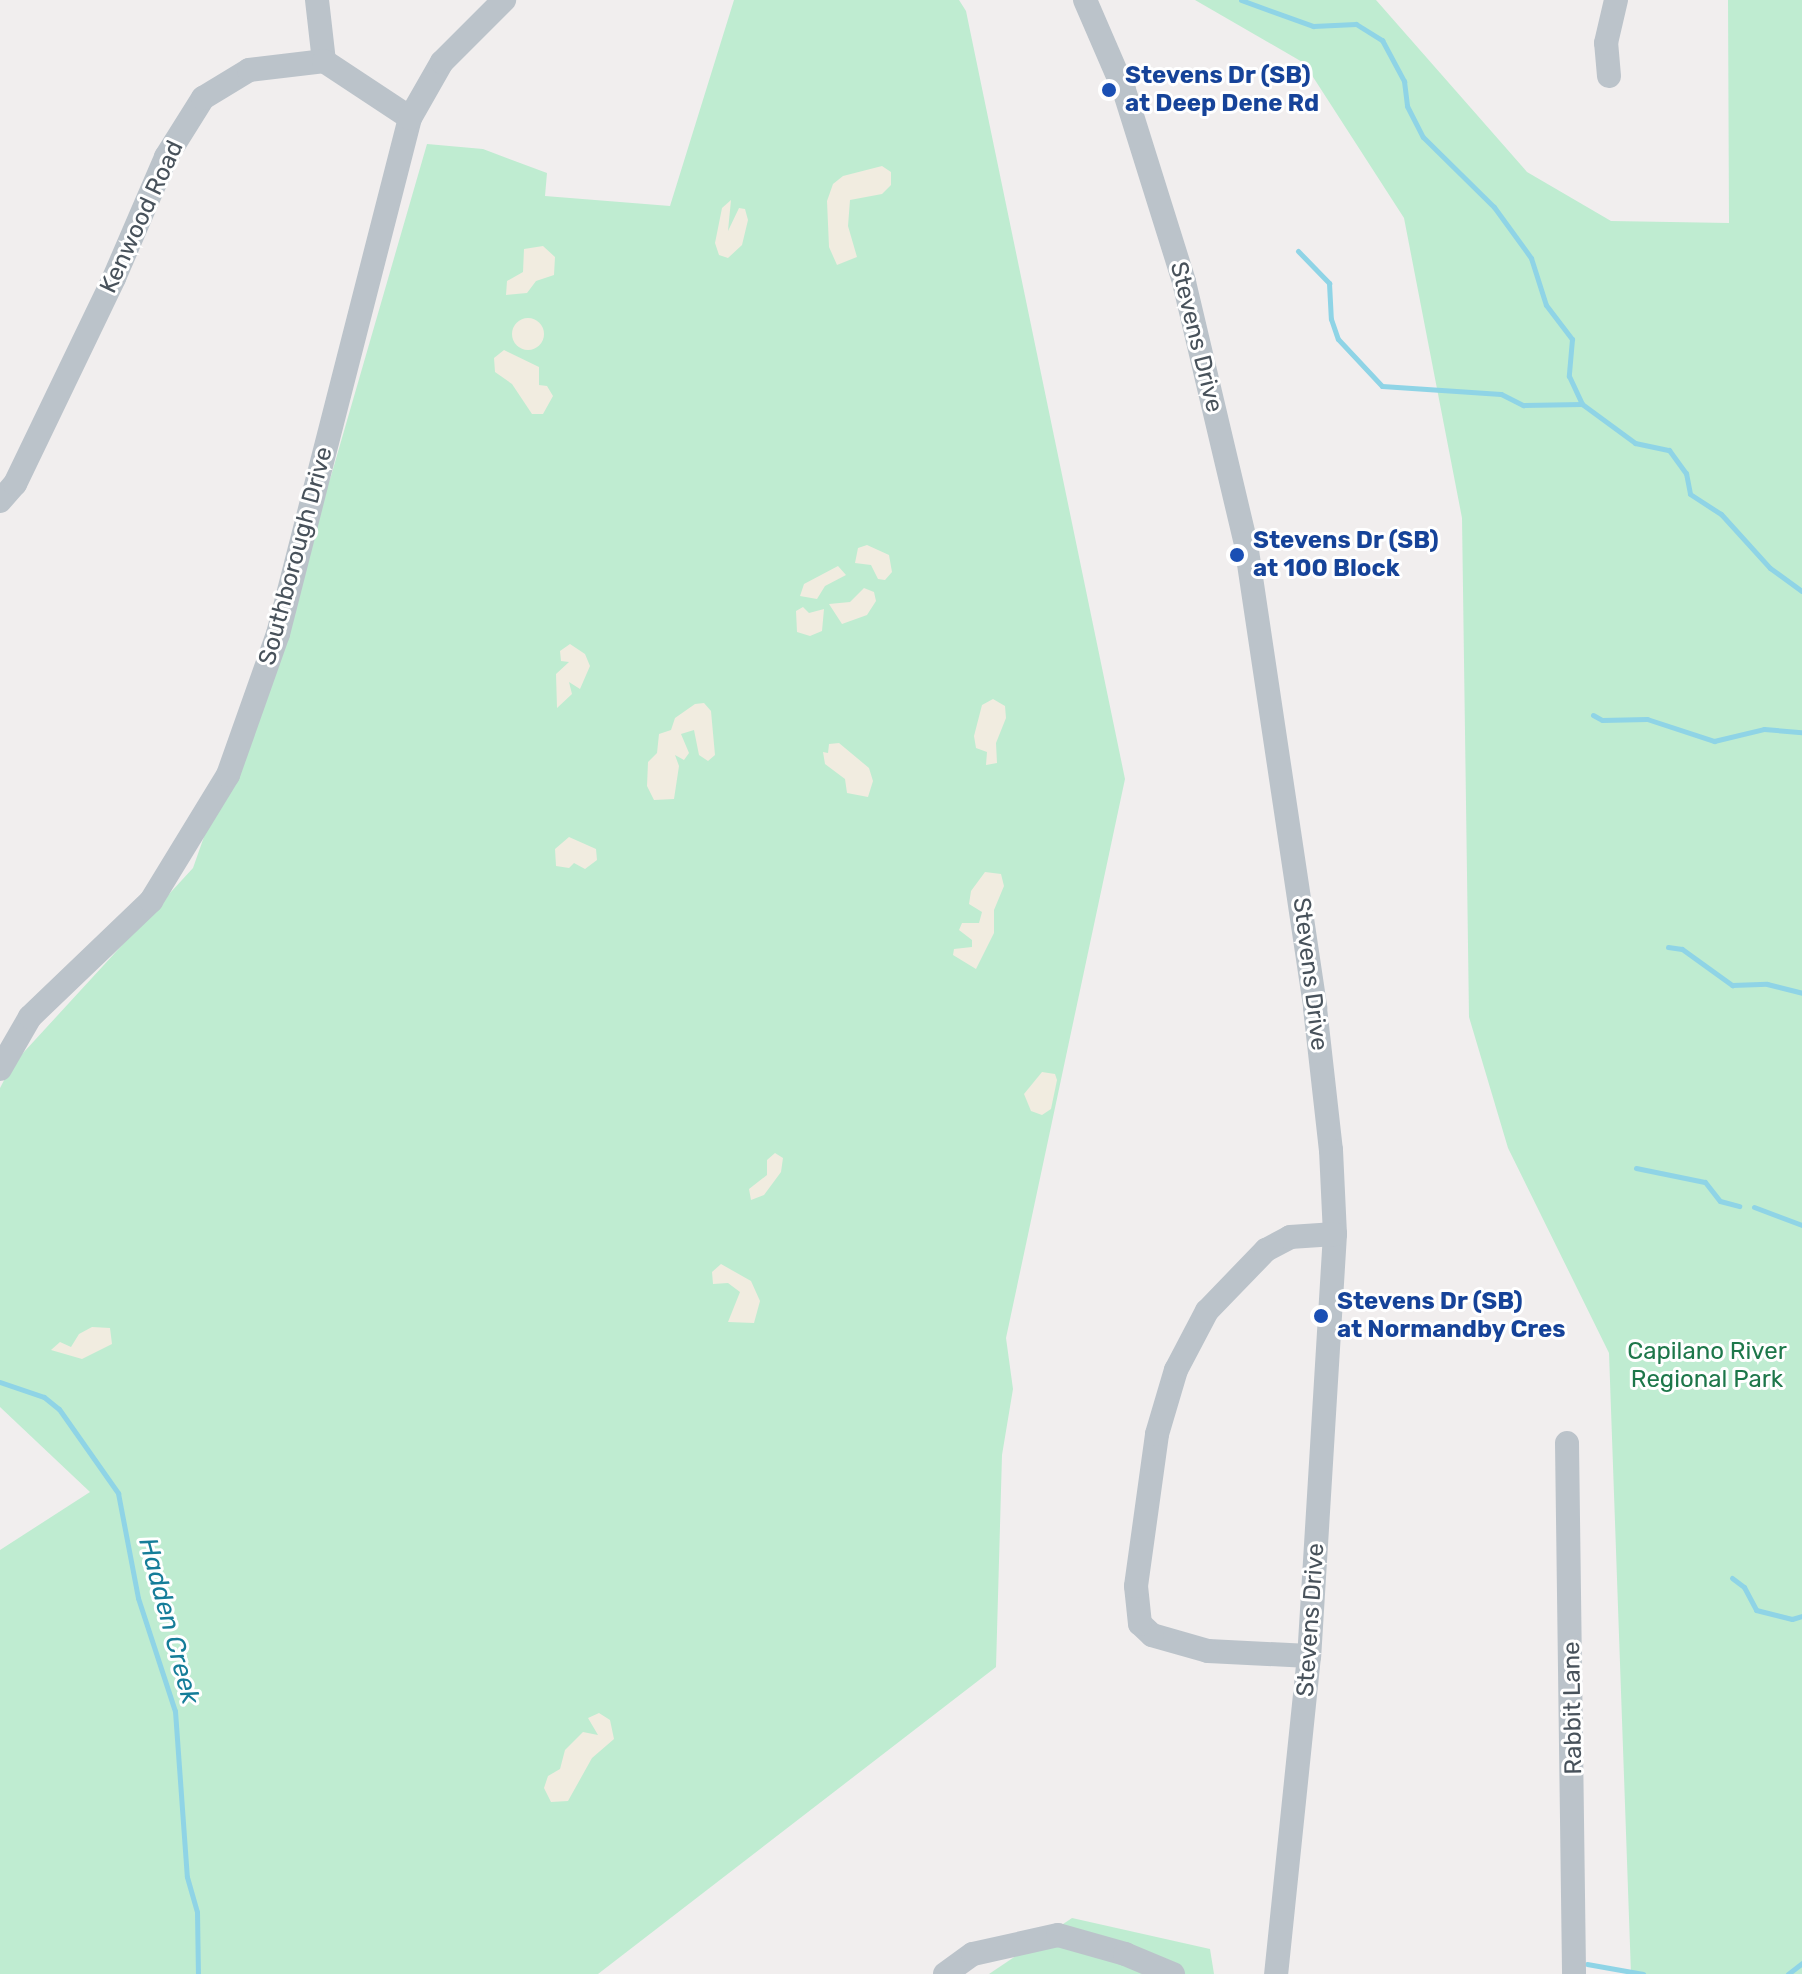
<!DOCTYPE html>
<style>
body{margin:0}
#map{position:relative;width:1802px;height:1974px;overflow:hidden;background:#f1eeee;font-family:Rubik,sans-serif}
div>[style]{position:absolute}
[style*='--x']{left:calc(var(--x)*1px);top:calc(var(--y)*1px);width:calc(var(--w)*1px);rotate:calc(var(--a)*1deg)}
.green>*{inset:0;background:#bfecd1}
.sand>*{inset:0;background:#f1ece0}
.round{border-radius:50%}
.stream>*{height:5px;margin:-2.5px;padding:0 2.5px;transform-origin:2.5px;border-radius:2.5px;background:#8fd4e6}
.minor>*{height:24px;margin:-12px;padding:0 12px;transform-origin:12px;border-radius:12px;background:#bbc3ca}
.dots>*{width:22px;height:22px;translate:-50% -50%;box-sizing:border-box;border:4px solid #fff;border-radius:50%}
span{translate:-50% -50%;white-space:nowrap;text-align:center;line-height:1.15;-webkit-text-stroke:6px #fff;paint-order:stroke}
.transit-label{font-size:24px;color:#164399;font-weight:700}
.left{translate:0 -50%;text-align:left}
.street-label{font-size:24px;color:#48525b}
.park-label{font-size:24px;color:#1d774a}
.water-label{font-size:26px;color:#157d99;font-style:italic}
</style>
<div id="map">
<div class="green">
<div style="clip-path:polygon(734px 0,959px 0,966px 11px,1125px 779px,1006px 1338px,1013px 1389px,1002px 1455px,996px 1667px,598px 1974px,0 1974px,0 1550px,90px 1492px,0 1407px,0 1088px,12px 1065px,193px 868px,331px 476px,427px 144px,483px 149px,547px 173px,545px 196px,670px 206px)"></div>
<div style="clip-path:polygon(1195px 0,1376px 0,1527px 172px,1611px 221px,1729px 223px,1728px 0,1802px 0,1802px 1974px,1631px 1974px,1609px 1353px,1508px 1148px,1469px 1017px,1462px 518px,1404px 218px,1304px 63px)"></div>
<div style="clip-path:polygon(1072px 1918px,1210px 1949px,1214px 1974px,989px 1974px)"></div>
</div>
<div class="sand">
<div style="clip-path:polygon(882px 166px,891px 172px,891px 185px,882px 194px,850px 200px,848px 226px,857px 257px,837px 265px,829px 247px,827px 201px,833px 184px,843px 176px)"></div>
<div style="clip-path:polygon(731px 200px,728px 231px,739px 208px,745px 209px,748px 220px,742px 245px,728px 258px,719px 255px,715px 243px,722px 208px)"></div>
<div style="clip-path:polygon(543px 246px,555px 257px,554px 275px,536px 281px,527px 293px,506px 295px,507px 281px,523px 272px,524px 249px)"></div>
<div class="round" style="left:512px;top:318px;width:32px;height:32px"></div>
<div style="clip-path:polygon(504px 350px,539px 367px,539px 385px,547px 386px,553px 396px,543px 414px,532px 414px,512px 384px,495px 372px,494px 358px)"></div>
<div style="clip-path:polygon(867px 545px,889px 555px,892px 572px,885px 580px,878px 579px,871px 565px,855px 563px,858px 548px)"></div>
<div style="clip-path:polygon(838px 566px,846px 575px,825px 586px,817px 599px,800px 596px,804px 584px)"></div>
<div style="clip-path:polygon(864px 588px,874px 592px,876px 601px,867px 615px,842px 624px,829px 604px,850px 602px)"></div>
<div style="clip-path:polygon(803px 607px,809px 613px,824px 609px,822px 631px,810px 636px,797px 632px,796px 611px)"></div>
<div style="clip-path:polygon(570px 644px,585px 654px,590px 666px,580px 689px,569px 682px,572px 694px,557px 708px,556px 674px,569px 662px,561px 661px,560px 651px)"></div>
<div style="clip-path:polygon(993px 699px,1005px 706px,1006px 718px,996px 743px,997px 763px,986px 765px,987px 752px,976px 748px,974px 736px,982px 705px)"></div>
<div style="clip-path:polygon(695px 704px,704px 703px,711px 711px,715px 755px,708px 761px,699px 755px,694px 730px,681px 734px,689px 753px,684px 760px,675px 755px,679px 766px,674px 799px,654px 800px,647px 786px,648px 762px,657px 753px,659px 734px,671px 730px,675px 718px)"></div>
<div style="clip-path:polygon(839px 743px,869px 768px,873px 781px,868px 797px,847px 793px,845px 779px,825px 764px,823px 752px,828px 753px,829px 744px)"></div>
<div style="clip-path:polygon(569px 837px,596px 849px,597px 860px,585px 869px,574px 863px,569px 868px,556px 866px,555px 849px)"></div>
<div style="clip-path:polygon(985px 872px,1001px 874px,1004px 886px,994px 910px,994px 933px,976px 969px,953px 955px,954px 949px,972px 947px,972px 940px,959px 930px,962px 923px,979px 923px,982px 912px,969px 904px,971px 891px)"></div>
<div style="clip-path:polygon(1042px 1072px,1055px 1074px,1057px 1080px,1051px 1109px,1042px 1115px,1031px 1111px,1024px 1094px)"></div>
<div style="clip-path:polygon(775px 1153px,783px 1158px,781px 1172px,764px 1195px,751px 1200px,749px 1189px,767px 1175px,767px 1160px)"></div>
<div style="clip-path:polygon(721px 1264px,751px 1281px,760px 1301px,754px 1323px,728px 1322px,740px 1292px,728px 1283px,713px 1284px,712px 1272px)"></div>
<div style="clip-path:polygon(92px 1327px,110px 1328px,112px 1344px,82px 1359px,51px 1350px,60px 1342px,71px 1347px,79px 1334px)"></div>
<div style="clip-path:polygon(599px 1713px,610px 1720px,614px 1739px,592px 1758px,568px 1801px,551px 1802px,544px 1788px,548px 1776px,560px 1769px,565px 1750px,583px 1732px,598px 1735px,588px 1718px)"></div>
</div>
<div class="stream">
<div style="--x:1241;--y:0;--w:77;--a:19.9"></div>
<div style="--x:1313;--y:26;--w:43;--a:-2.7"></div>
<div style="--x:1356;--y:24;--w:31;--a:32"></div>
<div style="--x:1382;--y:40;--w:47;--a:61.8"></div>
<div style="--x:1404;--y:81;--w:25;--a:83"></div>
<div style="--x:1407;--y:106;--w:35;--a:63"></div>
<div style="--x:1423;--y:137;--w:100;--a:44.6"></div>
<div style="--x:1494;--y:207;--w:63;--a:54"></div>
<div style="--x:1531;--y:258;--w:49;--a:72.3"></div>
<div style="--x:1546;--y:305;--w:43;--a:52.6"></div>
<div style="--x:1572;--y:339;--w:37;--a:95"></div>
<div style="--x:1569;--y:376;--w:31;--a:65"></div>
<div style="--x:1582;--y:404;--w:66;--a:36.3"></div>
<div style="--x:1635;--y:443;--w:35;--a:12"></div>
<div style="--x:1669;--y:450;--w:29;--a:54"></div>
<div style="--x:1686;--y:473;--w:21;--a:79"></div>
<div style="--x:1690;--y:494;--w:37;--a:33"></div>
<div style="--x:1721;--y:514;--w:73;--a:47.8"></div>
<div style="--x:1770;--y:568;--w:39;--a:36"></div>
<div style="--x:1298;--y:251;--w:45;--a:45.9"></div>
<div style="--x:1329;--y:283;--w:36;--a:87"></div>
<div style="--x:1331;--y:319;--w:21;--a:71"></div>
<div style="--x:1338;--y:339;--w:64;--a:46.9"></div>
<div style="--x:1382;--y:386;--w:119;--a:3.8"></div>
<div style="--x:1501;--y:394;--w:25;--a:27"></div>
<div style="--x:1523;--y:405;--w:59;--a:-1"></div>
<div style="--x:1593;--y:715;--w:10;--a:29"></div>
<div style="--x:1602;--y:720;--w:45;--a:-1.3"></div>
<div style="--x:1647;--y:719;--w:71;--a:18.2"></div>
<div style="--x:1714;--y:741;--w:51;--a:-13.5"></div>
<div style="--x:1764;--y:729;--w:38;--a:5"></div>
<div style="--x:1668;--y:947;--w:14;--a:8"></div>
<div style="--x:1682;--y:949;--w:62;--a:35.8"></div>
<div style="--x:1732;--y:985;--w:35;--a:-2"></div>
<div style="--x:1767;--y:984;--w:36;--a:14"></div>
<div style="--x:1636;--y:1168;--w:70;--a:11.5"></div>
<div style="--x:1705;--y:1182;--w:24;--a:52"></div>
<div style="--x:1720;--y:1201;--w:20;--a:15"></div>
<div style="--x:1754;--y:1207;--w:51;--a:20.6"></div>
<div style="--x:0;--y:1382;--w:46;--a:18.8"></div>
<div style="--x:44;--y:1397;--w:19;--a:39"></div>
<div style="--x:59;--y:1409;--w:103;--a:54.9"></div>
<div style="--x:118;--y:1493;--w:107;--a:79.2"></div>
<div style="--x:138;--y:1598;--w:119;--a:71.9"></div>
<div style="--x:175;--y:1711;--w:166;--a:85.9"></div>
<div style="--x:187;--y:1877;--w:36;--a:74"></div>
<div style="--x:197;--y:1912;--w:62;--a:89.1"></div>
<div style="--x:1732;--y:1578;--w:15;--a:37"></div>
<div style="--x:1744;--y:1587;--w:26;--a:62"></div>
<div style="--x:1756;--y:1610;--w:37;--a:14"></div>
<div style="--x:1792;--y:1619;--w:10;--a:-17"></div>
<div style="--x:1587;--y:1964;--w:57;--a:10.1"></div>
<div style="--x:1788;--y:1974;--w:18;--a:-38"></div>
</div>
<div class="minor">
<div style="--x:317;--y:0;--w:61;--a:83.5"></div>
<div style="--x:1085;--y:0;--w:98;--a:66.6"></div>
<div style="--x:1124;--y:90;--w:201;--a:72.6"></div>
<div style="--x:1184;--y:282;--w:269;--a:76.7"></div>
<div style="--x:1246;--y:544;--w:469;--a:81.5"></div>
<div style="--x:1315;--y:1008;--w:143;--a:83.6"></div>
<div style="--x:1331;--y:1150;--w:84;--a:87.3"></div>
<div style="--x:1335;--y:1234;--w:423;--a:93.5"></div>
<div style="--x:1309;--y:1656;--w:320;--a:95.9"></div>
<div style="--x:1609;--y:76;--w:33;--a:-95"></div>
<div style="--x:1606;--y:43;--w:44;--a:-76.9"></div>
<div style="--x:0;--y:501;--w:23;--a:-49"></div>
<div style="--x:15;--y:484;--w:229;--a:-64.3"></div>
<div style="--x:114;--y:278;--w:132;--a:-66.7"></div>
<div style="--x:166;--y:157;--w:70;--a:-57.9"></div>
<div style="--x:203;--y:98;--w:54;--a:-31.3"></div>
<div style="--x:249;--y:70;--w:76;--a:-6.8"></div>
<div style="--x:324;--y:61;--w:103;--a:33.5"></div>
<div style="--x:0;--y:1069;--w:60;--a:-60"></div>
<div style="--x:30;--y:1017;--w:168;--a:-43.8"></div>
<div style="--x:151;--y:901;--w:148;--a:-58.6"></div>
<div style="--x:228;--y:775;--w:150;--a:-70.5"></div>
<div style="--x:278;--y:634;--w:533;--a:-75.65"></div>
<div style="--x:410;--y:118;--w:64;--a:-60.3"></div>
<div style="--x:442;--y:62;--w:88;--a:-45"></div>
<div style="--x:1567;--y:1443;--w:531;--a:89.24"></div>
<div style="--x:1309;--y:1656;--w:101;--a:-177.2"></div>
<div style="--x:1208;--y:1651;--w:58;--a:-164.1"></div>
<div style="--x:1152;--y:1635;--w:16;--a:-137"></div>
<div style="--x:1140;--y:1624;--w:38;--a:-96"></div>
<div style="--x:1136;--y:1586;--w:153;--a:-82.1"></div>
<div style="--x:1157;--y:1434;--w:67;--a:-73.5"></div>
<div style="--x:1176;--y:1370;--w:67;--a:-62.3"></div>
<div style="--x:1207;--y:1311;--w:85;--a:-46"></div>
<div style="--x:1266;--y:1250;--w:27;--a:-28"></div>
<div style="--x:1290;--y:1237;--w:45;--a:-3.8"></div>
<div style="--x:945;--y:1974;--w:34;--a:-36"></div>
<div style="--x:973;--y:1954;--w:87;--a:-12.6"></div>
<div style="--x:1058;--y:1935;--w:70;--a:15.8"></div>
<div style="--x:1125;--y:1954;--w:52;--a:22.6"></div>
</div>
<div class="dots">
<div style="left:1109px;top:90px;background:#1a4fb4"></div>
<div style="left:1237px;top:555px;background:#1a4fb4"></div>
<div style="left:1321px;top:1316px;background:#1a4fb4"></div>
</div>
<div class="transit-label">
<span class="left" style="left:1125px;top:90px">Stevens Dr (SB)<br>at Deep Dene Rd</span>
<span class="left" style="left:1253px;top:555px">Stevens Dr (SB)<br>at 100 Block</span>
<span class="left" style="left:1337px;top:1316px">Stevens Dr (SB)<br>at Normandby Cres</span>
</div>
<div class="street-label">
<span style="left:142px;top:217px;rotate:-65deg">Kenwood Road</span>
<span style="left:1196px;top:337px;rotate:76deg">Stevens Drive</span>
<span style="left:296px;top:556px;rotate:-75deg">Southborough Drive</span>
<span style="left:1310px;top:974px;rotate:83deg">Stevens Drive</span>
<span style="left:1311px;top:1620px;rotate:-86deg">Stevens Drive</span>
<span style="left:1573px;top:1708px;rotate:-91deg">Rabbit Lane</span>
</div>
<div class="park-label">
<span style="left:1707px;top:1366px">Capilano River<br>Regional Park</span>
</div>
<div class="water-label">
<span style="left:169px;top:1621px;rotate:75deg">Hadden Creek</span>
</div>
</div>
